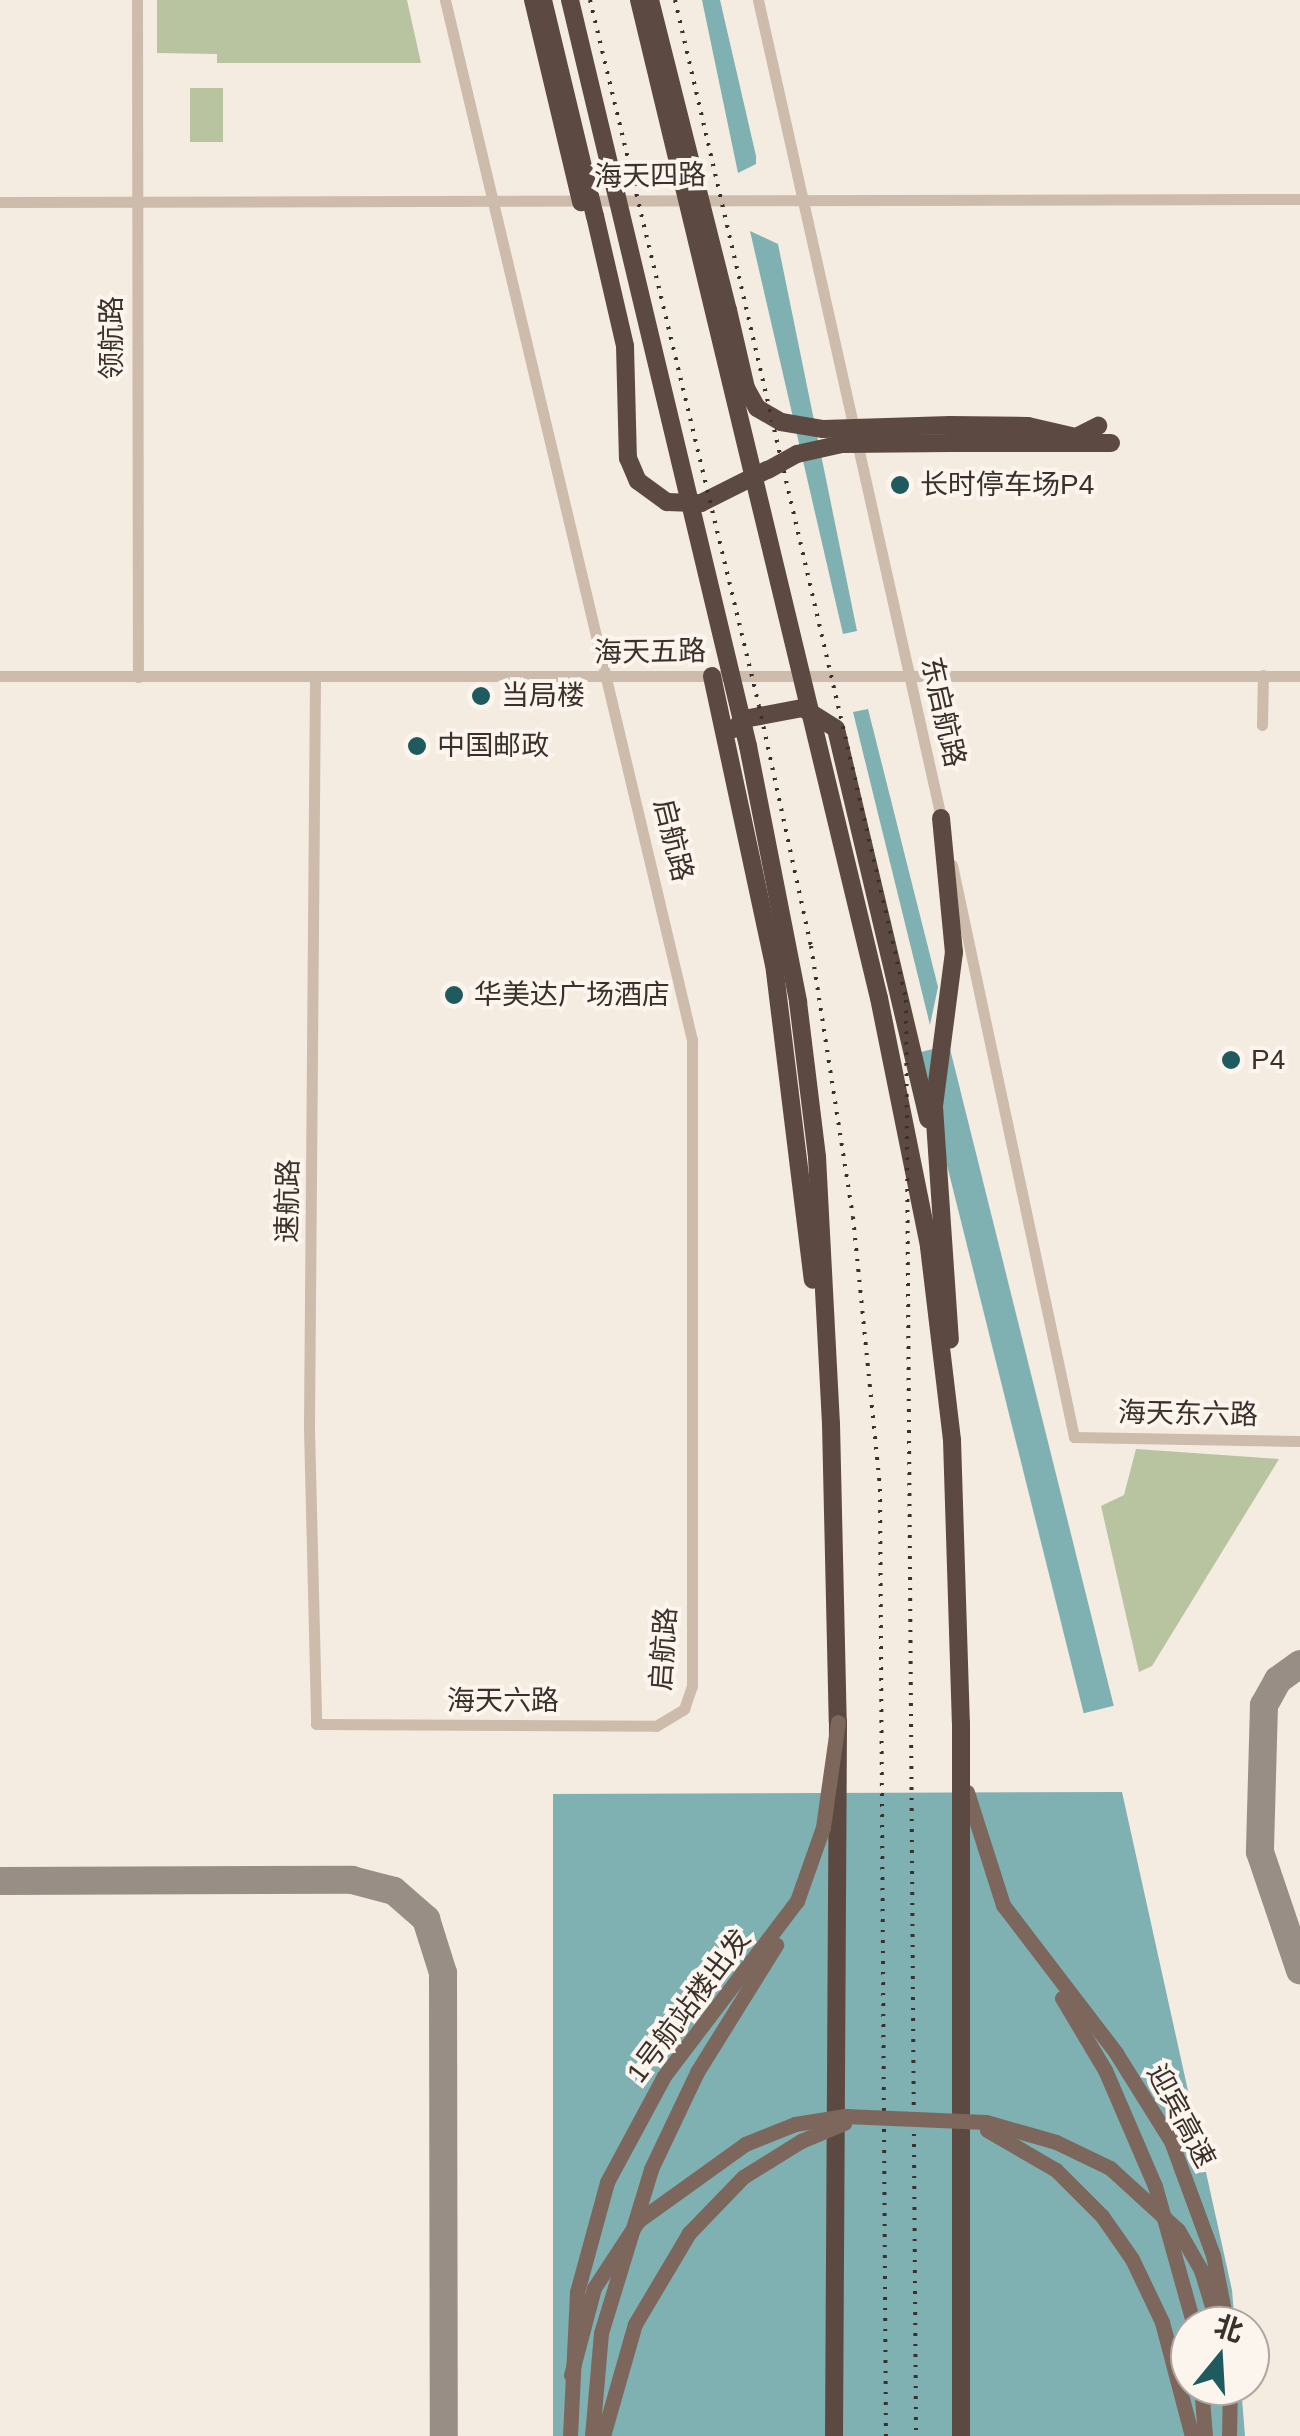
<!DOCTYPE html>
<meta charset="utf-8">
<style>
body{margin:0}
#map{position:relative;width:1300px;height:2436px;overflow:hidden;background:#f4ebe1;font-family:Helvetica,"Noto Sans SC",sans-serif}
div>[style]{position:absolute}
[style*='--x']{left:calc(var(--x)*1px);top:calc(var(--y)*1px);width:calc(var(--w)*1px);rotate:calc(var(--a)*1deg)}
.green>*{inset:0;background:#b8c4a0;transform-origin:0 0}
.water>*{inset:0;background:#7fb0b2;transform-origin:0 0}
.taxiway>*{height:28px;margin:-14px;padding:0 14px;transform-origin:14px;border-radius:14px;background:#988e86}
.minor>*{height:11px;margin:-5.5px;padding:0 5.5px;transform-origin:5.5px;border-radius:5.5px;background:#cdbbac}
.major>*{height:15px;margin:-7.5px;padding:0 7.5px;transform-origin:7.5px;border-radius:7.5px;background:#7d675c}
.highway>*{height:18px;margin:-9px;padding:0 9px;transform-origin:9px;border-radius:9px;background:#5c4a42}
.rail>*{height:4px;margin-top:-2px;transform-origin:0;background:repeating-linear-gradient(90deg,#3b302b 0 2.5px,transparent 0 10.5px)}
.major-bridge>*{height:15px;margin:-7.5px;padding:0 7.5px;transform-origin:7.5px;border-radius:7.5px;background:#7d675c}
.highway-bridge>*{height:18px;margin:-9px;padding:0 9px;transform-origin:9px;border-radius:9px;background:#5c4a42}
.dots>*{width:28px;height:28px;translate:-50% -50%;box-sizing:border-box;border:5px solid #fbf5ee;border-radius:50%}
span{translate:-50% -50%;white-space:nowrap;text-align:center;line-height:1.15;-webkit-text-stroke:8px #fbf5ee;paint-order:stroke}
.street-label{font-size:28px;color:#3b302b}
.poi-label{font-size:28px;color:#3b302b}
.left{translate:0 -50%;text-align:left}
.north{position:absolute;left:1170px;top:2306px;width:100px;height:100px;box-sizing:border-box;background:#fbf5ee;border:2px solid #aea6a0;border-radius:50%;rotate:18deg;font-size:28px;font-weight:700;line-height:40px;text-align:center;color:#3b302b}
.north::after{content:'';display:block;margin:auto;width:35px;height:45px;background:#1f5a5e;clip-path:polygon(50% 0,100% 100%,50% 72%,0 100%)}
</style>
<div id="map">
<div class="green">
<div style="clip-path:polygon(157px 0,407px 0,421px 63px,217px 63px,217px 54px,157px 53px)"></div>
<div style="left:223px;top:88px;width:54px;height:33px;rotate:90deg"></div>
<div style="clip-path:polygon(1136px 1449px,1279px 1459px,1152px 1666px,1139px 1672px,1101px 1506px,1124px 1495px)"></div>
</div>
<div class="water">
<div style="clip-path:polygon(702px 0,720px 0,756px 156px,756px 164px,738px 173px)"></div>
<div style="clip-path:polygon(750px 231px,778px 244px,857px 631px,843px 634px)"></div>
<div style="clip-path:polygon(868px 709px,938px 987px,930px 1025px,853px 712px)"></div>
<div style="left:949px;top:1045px;width:681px;height:31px;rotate:76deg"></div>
<div style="clip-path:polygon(1122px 1792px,1232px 2290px,1235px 2326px,1190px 2326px,1190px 2386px,1241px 2386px,1245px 2436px,553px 2436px,553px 1794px)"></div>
</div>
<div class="taxiway">
<div style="--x:1300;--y:1664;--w:27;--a:144"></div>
<div style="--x:1278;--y:1680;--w:29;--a:119"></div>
<div style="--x:1264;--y:1705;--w:147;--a:91.6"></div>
<div style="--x:1260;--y:1852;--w:125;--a:71.3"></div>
<div style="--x:0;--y:1881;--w:352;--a:-0.2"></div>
<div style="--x:352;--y:1880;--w:43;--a:14.7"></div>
<div style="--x:394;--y:1891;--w:43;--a:41.2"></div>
<div style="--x:426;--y:1919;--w:57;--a:72.5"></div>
<div style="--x:443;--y:1973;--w:463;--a:89.9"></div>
</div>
<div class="minor">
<div style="--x:137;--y:0;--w:677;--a:89.92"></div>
<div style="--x:758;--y:0;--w:842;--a:77.38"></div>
<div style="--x:0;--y:202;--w:1300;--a:-0.13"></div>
<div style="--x:0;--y:676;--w:1300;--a:0"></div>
<div style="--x:315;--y:678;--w:750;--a:90.46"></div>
<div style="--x:309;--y:1428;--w:296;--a:88.6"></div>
<div style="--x:316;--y:1724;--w:340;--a:0.3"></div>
<div style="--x:656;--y:1726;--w:33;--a:-31"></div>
<div style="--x:684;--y:1709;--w:24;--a:-71"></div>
<div style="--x:692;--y:1686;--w:646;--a:-90"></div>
<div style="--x:692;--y:1040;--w:1069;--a:-103.36"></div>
<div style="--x:1262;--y:725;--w:50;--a:-88.9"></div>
<div style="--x:952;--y:865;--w:585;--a:77.96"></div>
<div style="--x:1074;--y:1437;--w:226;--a:1"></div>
</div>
<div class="major">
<div style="--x:967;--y:1792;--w:119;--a:72.3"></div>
<div style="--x:1003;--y:1905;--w:186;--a:52.6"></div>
<div style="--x:1116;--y:2053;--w:104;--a:58"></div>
<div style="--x:1171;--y:2141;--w:121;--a:69.8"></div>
<div style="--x:1213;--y:2255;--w:72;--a:78.8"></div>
<div style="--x:1062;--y:1998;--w:84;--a:59.2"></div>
<div style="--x:1105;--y:2070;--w:126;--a:66.7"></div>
<div style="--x:1155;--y:2186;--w:145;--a:74.4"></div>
<div style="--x:1132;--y:2259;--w:70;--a:64.5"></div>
<div style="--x:1162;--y:2322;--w:118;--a:75.3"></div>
<div style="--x:1201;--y:2386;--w:50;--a:85.4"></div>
<div style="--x:570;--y:2436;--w:144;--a:-87.2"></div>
<div style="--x:577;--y:2292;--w:114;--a:-74.7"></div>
<div style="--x:607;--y:2182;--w:120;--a:-61.7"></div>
<div style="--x:664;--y:2076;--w:220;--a:-52.8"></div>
<div style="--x:592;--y:2436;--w:103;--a:-85"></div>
<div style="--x:601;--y:2333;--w:171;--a:-73"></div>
<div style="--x:651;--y:2169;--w:107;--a:-64.6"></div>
<div style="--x:697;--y:2072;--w:150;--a:-58.1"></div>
<div style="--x:603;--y:2436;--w:116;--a:-74.1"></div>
<div style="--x:635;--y:2324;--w:106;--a:-59.3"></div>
<div style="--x:1229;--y:2436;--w:50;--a:-88.9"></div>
</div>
<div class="highway">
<div style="--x:533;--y:0;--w:208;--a:76.6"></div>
<div style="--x:595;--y:216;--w:133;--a:77"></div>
<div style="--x:625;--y:346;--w:112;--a:88.5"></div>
<div style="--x:628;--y:458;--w:25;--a:67"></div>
<div style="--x:638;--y:481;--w:36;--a:36"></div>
<div style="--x:667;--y:502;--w:34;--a:2"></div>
<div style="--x:701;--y:503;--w:74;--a:-26.6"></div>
<div style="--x:728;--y:310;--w:80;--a:77"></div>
<div style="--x:746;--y:388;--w:23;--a:61"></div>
<div style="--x:757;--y:408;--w:28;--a:30"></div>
<div style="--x:950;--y:425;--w:78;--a:0.7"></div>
<div style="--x:1028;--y:426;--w:49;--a:12.9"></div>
<div style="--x:1076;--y:437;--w:25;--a:-27"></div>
<div style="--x:951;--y:443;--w:160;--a:0"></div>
<div style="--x:712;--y:676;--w:295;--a:77.9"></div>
<div style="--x:774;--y:964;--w:318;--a:83"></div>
<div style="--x:734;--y:729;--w:14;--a:-45"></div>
<div style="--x:744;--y:719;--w:60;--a:-10.6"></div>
<div style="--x:803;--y:708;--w:39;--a:32"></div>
<div style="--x:836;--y:729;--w:401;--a:76.7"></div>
<div style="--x:941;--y:818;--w:135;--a:84.5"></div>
<div style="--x:954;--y:952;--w:156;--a:97.4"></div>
<div style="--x:934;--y:1107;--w:233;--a:86.1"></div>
<div style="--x:879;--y:998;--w:254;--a:78.6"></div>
<div style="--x:929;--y:1247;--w:194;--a:83.2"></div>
<div style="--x:952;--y:1440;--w:283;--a:88.2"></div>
<div style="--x:961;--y:1723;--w:713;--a:90"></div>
<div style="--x:798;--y:1002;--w:156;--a:83"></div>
<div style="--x:817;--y:1157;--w:267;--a:87"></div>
<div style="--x:831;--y:1424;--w:298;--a:88.7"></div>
<div style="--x:838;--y:1722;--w:714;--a:90.32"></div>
</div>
<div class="rail">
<div style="--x:590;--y:0;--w:726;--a:76.54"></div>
<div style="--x:759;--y:706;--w:246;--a:77.8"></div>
<div style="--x:811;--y:946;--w:274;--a:81.2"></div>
<div style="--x:853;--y:1217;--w:273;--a:84.3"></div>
<div style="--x:880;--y:1489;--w:947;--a:89.64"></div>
<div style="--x:675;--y:0;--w:1026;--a:76.99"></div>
<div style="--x:906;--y:1000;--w:1436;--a:89.6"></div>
</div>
<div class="major-bridge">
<div style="--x:797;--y:1901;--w:78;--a:-70.6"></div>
<div style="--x:823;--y:1827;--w:106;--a:-81.9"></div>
<div style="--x:987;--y:2130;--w:80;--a:30.1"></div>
<div style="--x:1056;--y:2170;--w:65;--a:45"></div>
<div style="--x:1102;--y:2216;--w:52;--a:55.1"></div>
<div style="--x:689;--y:2233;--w:78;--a:-46"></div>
<div style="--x:743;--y:2177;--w:68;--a:-31.8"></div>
<div style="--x:801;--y:2141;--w:47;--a:-22.7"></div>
<div style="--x:571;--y:2375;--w:90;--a:-75.2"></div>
<div style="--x:594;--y:2288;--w:80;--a:-56.7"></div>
<div style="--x:638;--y:2221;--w:132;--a:-35.7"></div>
<div style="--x:745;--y:2144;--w:54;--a:-21.8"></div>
<div style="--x:795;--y:2124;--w:51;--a:-9.1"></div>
<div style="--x:845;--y:2116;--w:141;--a:2.4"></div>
<div style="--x:986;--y:2122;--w:73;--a:15.9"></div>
<div style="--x:1056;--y:2142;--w:60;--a:25.7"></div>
<div style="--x:1110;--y:2168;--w:92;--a:42.4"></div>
<div style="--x:1178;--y:2230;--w:46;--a:60.1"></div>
<div style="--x:1201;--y:2270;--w:59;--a:73.1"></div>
</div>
<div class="highway-bridge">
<div style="--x:543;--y:0;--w:222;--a:76.5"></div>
<div style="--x:570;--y:0;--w:767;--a:76.58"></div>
<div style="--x:748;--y:746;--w:261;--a:78.9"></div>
<div style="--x:639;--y:0;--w:1026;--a:76.48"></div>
<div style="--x:650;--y:0;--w:320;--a:75.9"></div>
<div style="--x:781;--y:422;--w:43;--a:9.5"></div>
<div style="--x:823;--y:429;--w:127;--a:-1.8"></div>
<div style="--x:768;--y:470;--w:33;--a:-29"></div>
<div style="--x:797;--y:454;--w:46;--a:-12.5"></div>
<div style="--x:842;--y:444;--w:109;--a:-0.5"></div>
</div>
<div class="dots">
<div style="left:900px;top:485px;background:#1f5a5e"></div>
<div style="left:481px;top:696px;background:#1f5a5e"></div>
<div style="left:417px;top:746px;background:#1f5a5e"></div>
<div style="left:454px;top:995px;background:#1f5a5e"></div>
<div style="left:1231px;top:1060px;background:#1f5a5e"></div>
</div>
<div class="street-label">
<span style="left:650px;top:176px;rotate:-1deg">海天四路</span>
<span style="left:112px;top:338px;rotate:-90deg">领航路</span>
<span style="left:650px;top:652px;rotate:-1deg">海天五路</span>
<span style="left:943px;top:712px;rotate:77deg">东启航路</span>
<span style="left:673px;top:840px;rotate:76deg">启航路</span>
<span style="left:288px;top:1201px;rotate:-89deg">速航路</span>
<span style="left:1188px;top:1414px;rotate:1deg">海天东六路</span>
<span style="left:664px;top:1649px;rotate:-86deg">启航路</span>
<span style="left:503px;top:1701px">海天六路</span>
<span style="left:689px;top:2006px;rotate:-53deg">1号航站楼出发</span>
<span style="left:1181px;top:2116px;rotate:62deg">迎宾高速</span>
</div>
<div class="poi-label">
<span class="left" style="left:920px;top:485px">长时停车场P4</span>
<span class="left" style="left:501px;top:696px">当局楼</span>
<span class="left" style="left:437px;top:746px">中国邮政</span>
<span class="left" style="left:474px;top:995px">华美达广场酒店</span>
<span class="left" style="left:1251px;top:1060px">P4</span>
</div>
<div class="north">北</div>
</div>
